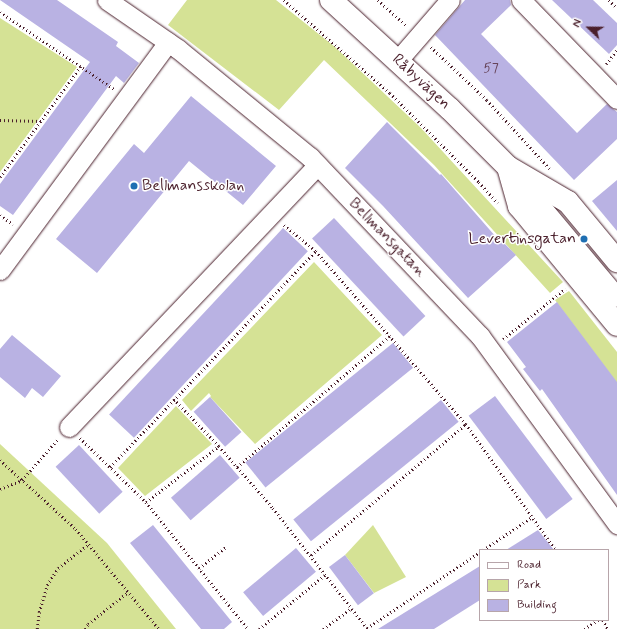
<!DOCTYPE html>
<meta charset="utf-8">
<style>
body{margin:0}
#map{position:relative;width:617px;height:629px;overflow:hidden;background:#fff;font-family:Mynerve,sans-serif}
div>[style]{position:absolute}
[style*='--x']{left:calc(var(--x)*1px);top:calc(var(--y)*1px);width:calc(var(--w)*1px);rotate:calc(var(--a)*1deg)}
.green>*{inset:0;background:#d5e295}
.building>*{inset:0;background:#b9b2e3;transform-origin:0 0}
.path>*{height:2.5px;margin-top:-1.25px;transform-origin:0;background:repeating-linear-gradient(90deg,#4a1f2b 0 1px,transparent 0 4px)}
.roads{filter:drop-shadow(0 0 1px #4a1f2b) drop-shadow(0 0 1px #4a1f2b)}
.minor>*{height:19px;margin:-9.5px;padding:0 9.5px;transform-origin:9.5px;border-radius:9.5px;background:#fff}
.major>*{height:22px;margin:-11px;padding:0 11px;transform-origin:11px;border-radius:11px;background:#fff}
.dots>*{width:11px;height:11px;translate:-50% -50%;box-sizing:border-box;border:2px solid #fff;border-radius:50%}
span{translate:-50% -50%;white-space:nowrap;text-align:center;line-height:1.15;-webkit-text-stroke:3px #fff;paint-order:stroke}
.number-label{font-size:14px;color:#664459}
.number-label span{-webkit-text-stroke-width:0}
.street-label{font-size:16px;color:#4a1f2b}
.poi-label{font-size:16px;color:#4a1f2b}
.left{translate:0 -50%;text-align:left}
.right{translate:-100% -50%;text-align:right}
.legend{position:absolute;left:479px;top:549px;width:130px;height:72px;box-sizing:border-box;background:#fff;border:1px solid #b7a5aa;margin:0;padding:5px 7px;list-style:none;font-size:12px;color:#4a1f2b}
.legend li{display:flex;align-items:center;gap:8px;height:20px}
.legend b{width:20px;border:1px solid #b7a5aa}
.north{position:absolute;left:569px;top:8px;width:40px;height:40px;-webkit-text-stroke:3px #fff;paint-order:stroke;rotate:292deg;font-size:11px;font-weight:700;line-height:16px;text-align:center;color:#4a1f2b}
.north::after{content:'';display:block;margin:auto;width:14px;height:18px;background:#4a1f2b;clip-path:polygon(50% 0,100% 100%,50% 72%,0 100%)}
</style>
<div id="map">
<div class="green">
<div style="clip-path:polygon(187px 0,276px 0,335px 47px,421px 128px,563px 282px,550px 293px,434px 165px,324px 60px,279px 110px,168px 25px)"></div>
<div style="clip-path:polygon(0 18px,77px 67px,0 172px)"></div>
<div style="clip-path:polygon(314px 262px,382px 335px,255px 444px,210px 397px,211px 396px,209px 393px,191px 411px,182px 400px)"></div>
<div style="clip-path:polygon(569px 291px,617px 352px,617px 383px,555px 300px)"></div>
<div style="clip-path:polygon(176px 406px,212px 444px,145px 496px,118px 468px)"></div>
<div style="clip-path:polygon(0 444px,107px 543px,176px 629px,0 629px)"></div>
<div style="clip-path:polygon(373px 525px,406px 577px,374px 593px,345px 555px)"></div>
</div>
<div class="building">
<div style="clip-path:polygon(0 0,57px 0,118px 42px,116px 46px,139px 63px,124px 83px,116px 76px,13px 215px,0 206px,0 184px,90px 62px)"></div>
<div style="clip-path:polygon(465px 0,510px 0,511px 5px,481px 34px,577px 133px,607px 104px,617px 112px,617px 139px,574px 180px,435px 35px)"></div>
<div style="clip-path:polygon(552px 0,593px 0,617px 23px,617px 45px,609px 54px)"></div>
<div style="clip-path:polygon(191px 96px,276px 166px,243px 205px,189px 161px,97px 273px,56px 239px,134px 144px,144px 153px)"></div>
<div style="clip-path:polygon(387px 122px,440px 175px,441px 174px,496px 237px,497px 236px,516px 255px,468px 298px,383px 206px,345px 168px)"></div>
<div style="clip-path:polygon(617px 180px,617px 231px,592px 201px)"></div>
<div style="left:334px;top:218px;width:134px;height:30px;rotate:47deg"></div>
<div style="left:283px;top:228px;width:34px;height:255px;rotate:43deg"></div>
<div style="clip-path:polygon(557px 302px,617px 382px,617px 495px,542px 389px,540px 391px,523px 369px,526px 367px,507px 342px)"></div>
<div style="clip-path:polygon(12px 335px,61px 376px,43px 397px,32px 388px,25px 398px,0 377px,0 349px)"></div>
<div style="left:393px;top:343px;width:32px;height:190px;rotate:51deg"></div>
<div style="left:495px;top:396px;width:129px;height:33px;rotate:53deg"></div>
<div style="left:210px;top:397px;width:47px;height:22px;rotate:48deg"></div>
<div style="left:441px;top:400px;width:28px;height:190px;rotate:51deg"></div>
<div style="left:79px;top:445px;width:64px;height:32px;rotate:47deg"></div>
<div style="left:220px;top:455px;width:30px;height:65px;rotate:49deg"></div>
<div style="clip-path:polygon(153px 525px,232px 622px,224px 629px,201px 629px,130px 543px)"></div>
<div style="clip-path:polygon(538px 530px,554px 550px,506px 550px)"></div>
<div style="left:296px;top:548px;width:31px;height:69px;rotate:50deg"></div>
<div style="left:345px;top:555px;width:48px;height:20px;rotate:53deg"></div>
<div style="clip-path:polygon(480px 566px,480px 600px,434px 629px,378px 629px)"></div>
</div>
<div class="path">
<div style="--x:284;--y:0;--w:141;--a:41.3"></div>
<div style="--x:390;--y:93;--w:126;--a:45"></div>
<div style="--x:479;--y:182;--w:28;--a:48"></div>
<div style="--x:378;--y:0;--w:38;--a:42"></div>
<div style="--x:609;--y:0;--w:11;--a:45"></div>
<div style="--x:0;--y:12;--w:138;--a:34"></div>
<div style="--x:431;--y:47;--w:77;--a:43.4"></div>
<div style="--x:487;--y:100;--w:93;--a:47.6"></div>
<div style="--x:606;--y:64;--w:18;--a:-52"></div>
<div style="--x:0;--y:120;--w:41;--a:1.4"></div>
<div style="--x:0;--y:177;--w:137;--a:-53.9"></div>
<div style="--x:0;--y:215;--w:16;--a:35"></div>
<div style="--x:284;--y:225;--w:41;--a:39.1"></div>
<div style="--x:316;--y:251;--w:229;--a:49.1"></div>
<div style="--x:466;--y:424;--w:155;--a:54.5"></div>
<div style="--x:503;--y:339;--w:80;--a:-38.9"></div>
<div style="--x:174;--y:399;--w:65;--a:46.2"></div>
<div style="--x:219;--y:446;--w:82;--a:48.9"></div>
<div style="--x:273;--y:508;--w:154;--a:51.9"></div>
<div style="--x:80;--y:438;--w:92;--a:44.1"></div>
<div style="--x:146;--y:502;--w:163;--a:51.2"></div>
<div style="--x:0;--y:460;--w:103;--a:42.2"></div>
<div style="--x:76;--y:529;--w:130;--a:50.3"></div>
<div style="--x:110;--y:467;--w:298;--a:-46.4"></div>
<div style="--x:237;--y:467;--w:201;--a:-40.6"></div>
<div style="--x:0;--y:489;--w:24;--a:-22"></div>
<div style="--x:22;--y:480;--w:55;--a:-48.7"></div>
<div style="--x:146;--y:502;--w:92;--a:-37.5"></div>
<div style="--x:483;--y:550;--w:59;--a:-34"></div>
<div style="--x:311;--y:555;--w:203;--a:-40.2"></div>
<div style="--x:199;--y:568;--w:34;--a:-38"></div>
<div style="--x:603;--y:620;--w:10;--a:61"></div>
<div style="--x:367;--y:628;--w:136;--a:-33.9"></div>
<div style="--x:37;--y:629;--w:17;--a:-83"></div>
<div style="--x:39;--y:612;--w:28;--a:-73"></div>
<div style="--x:47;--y:585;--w:20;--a:-57"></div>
<div style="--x:58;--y:568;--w:39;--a:-38"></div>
<div style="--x:85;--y:629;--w:6;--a:-59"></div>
<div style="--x:88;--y:624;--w:51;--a:-38.7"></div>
<div style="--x:259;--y:629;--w:87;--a:-39.4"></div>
<div style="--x:323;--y:629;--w:36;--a:-36"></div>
<div style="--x:584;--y:629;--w:17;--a:-33"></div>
</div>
<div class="roads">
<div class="minor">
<div style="--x:107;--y:0;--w:86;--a:34.6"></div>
<div style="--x:178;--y:49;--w:171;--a:39.3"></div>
<div style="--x:310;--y:157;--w:247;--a:46.5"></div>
<div style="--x:480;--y:336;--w:233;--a:53.9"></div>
<div style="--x:521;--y:0;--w:138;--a:45.9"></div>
<div style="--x:398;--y:60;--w:79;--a:-49.1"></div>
<div style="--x:514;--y:174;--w:160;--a:50.1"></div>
<div style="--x:0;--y:270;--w:283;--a:-53.6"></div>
<div style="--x:69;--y:427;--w:361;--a:-46.5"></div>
</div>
<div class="major">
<div style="--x:331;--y:0;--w:161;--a:42.5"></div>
<div style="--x:450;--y:109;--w:82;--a:45"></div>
<div style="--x:508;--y:167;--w:69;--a:30.3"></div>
<div style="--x:568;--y:202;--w:77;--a:50.3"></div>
<div style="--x:508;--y:167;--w:41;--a:74.2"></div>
<div style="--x:519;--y:206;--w:154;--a:50.5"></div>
</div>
</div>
<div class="dots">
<div style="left:134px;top:186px;background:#1f6fb2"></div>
<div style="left:584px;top:239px;background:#1f6fb2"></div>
</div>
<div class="number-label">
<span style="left:491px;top:68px">57</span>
</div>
<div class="street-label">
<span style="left:421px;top:82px;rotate:43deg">Råbyvägen</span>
<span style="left:387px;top:238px;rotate:46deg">Bellmansgatan</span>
</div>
<div class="poi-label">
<span class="left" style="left:142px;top:186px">Bellmansskolan</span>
<span class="right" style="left:576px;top:239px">Levertinsgatan</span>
</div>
<ul class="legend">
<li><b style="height:5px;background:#fff"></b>Road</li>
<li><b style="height:11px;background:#d5e295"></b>Park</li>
<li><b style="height:11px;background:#b9b2e3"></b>Building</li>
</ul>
<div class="north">N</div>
</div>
